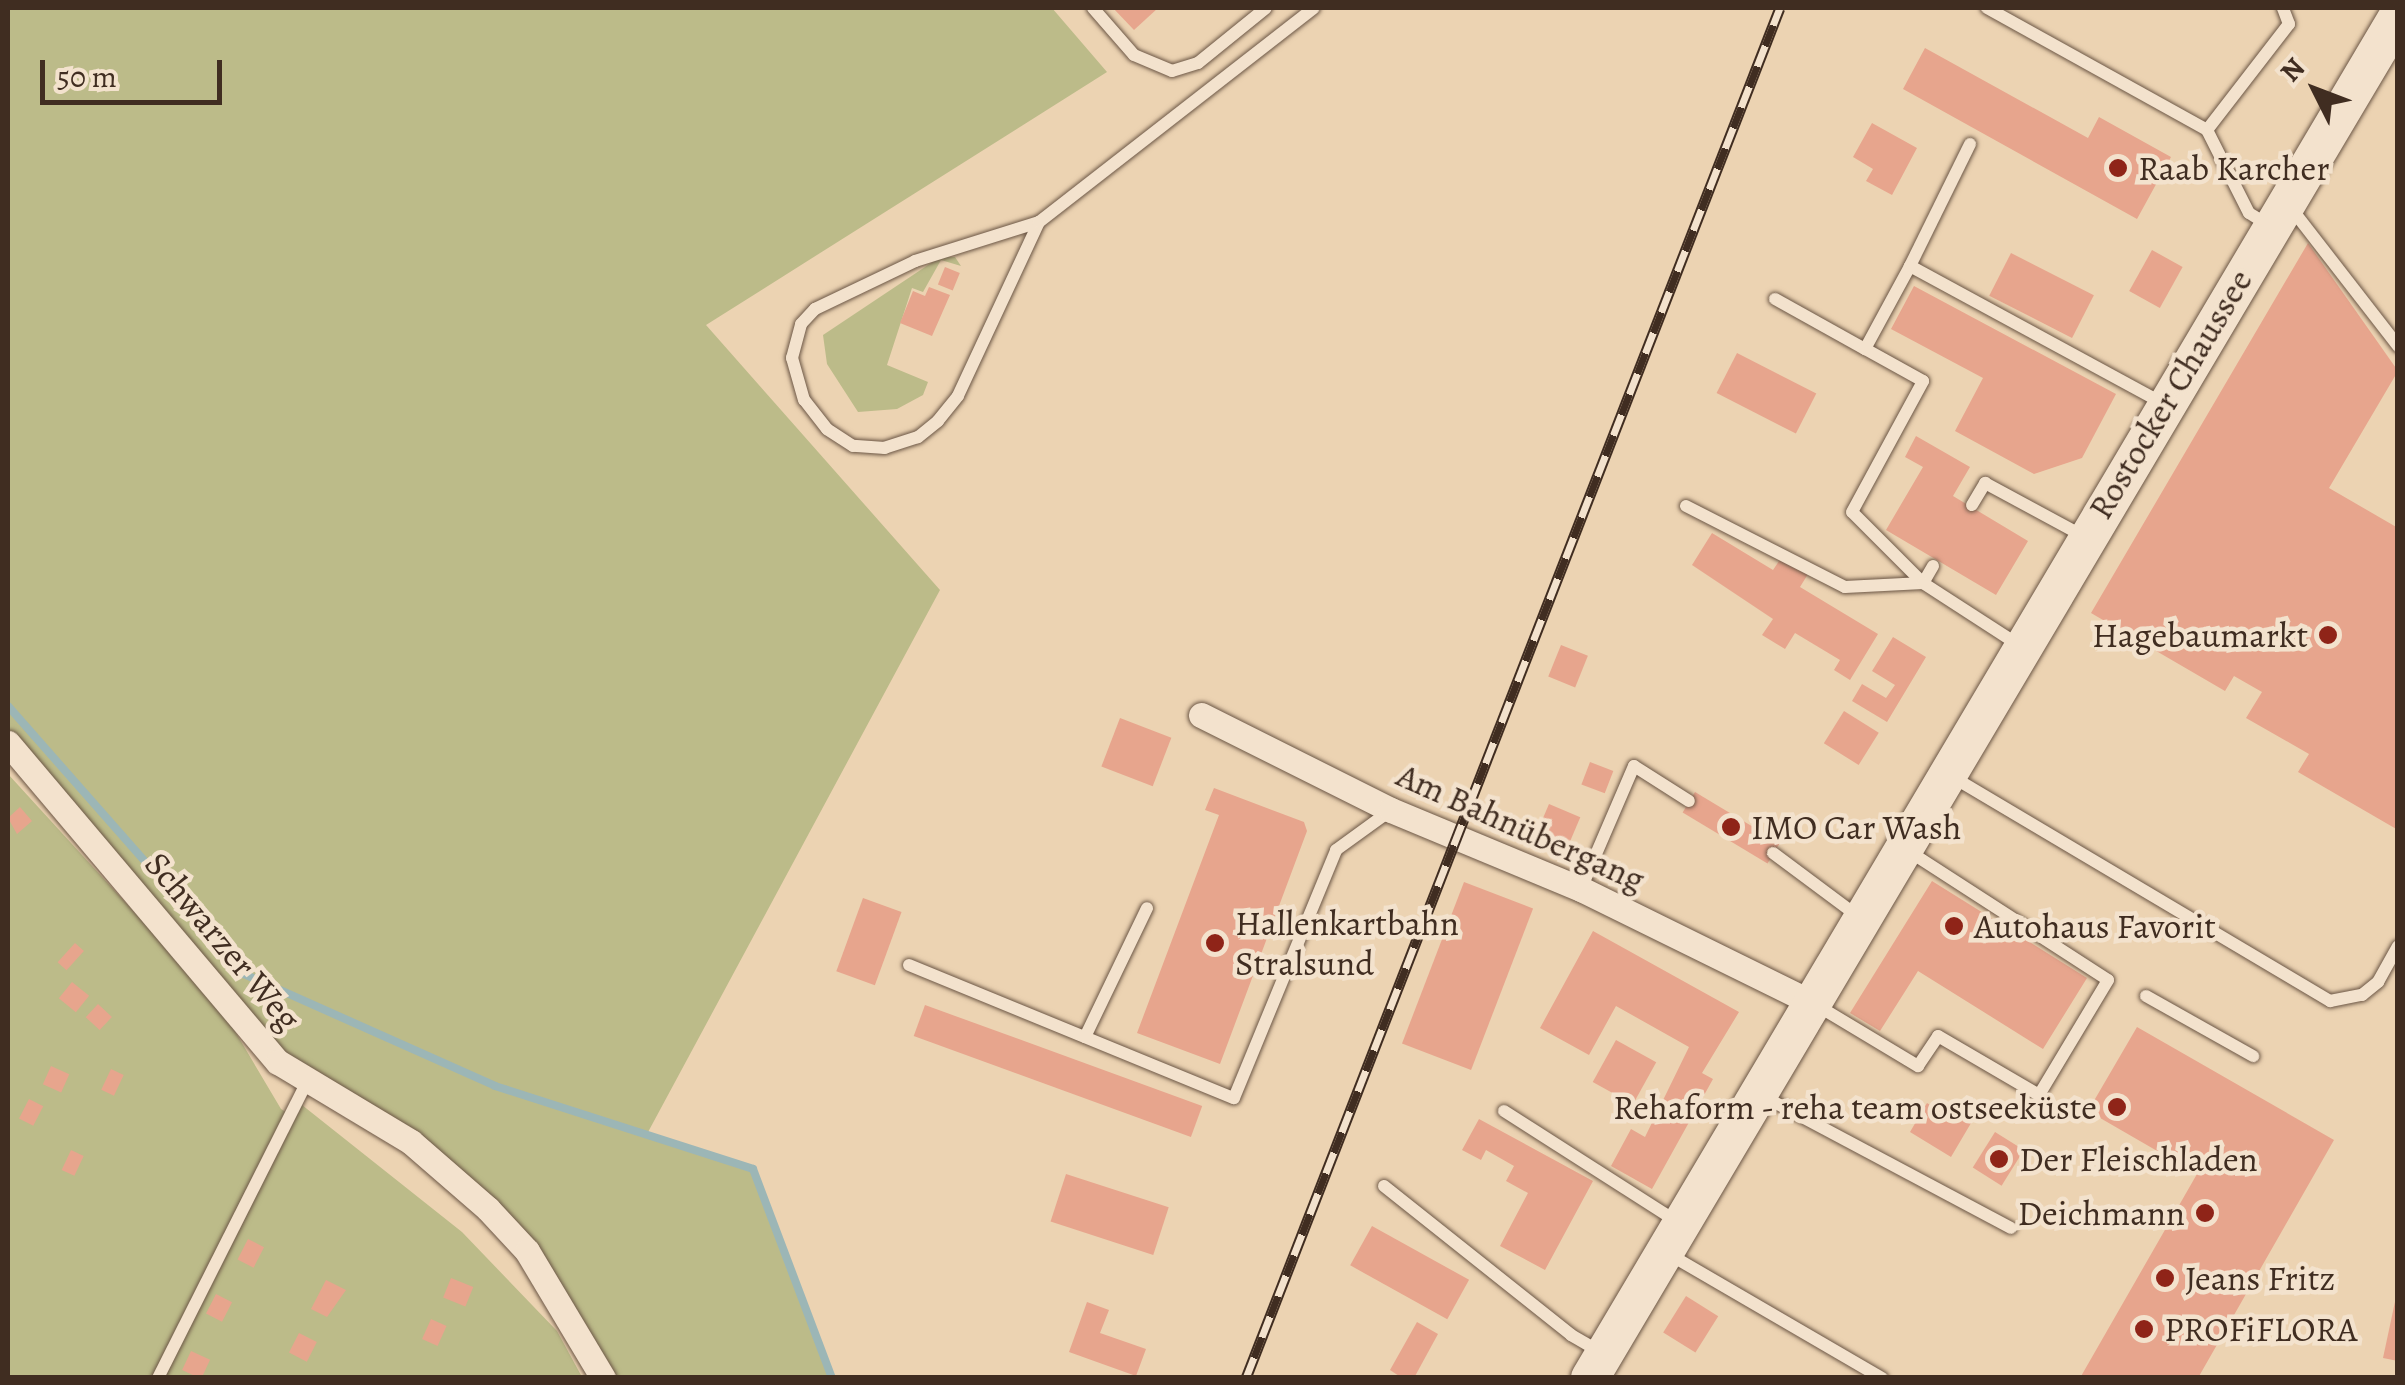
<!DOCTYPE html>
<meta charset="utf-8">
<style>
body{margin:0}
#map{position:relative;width:2405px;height:1385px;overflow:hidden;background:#ecd3b2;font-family:Alegreya,serif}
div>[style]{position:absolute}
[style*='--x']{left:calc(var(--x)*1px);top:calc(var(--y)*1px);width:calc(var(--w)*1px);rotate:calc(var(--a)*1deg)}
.green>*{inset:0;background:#bcbb89}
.stream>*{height:8px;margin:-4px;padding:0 4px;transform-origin:4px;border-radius:4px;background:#9cb6b6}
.building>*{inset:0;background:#e7a58d;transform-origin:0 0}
.roads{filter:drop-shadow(0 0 2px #6b5645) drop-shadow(0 0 2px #6b5645)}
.service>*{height:12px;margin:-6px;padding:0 6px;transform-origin:6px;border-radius:6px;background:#f3e2cd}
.minor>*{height:25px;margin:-12.5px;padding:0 12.5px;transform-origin:12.5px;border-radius:12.5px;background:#f3e2cd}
.secondary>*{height:38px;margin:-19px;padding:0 19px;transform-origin:19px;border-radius:19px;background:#f3e2cd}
.rail>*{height:11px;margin-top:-5.5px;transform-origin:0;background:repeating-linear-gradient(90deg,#f3e2cd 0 22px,#402d21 0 44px);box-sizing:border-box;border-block:2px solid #402d21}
.dots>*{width:28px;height:28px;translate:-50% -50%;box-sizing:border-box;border:5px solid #f3e2cd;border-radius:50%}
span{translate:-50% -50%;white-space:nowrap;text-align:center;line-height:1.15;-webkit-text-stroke:9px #f3e2cd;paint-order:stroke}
.poi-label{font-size:35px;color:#402d21}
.left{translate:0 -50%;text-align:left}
.right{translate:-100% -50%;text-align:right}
.street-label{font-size:35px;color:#402d21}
.frame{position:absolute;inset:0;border:10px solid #402d21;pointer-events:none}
.north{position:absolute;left:2265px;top:40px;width:100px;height:100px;-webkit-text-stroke:8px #f3e2cd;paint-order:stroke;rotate:312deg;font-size:28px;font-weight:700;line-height:40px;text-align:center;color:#402d21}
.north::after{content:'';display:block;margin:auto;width:35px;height:45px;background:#402d21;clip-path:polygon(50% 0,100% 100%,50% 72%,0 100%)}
.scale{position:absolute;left:40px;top:60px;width:182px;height:45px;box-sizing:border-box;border:5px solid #402d21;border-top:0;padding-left:12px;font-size:30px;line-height:35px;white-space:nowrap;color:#402d21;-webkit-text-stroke:8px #f3e2cd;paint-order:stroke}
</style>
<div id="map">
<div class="green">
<div style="clip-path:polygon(8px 8px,1052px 8px,1107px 72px,706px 325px,940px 590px,647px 1134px,753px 1169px,832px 1377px,603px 1377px,488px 1209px,309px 1078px,8px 743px)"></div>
<div style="clip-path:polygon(940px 257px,955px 257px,961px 266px,941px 260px,923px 292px,912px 288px,887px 365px,928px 382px,923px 395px,897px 409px,858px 412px,827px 364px,823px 335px)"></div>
<div style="clip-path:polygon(8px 774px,220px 1006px,281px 1109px,292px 1116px,302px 1105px,462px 1232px,557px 1331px,582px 1377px,8px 1377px)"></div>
</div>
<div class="stream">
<div style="--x:8;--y:706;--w:357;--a:48.6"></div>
<div style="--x:244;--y:974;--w:275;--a:24"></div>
<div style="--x:495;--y:1086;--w:271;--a:17.8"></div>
<div style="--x:753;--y:1169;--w:223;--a:69.3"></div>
</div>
<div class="building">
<div style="clip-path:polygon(1113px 8px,1158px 8px,1134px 30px)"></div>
<div style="clip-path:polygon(1925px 48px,2088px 138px,2099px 117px,2171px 157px,2137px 219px,1903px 89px)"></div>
<div style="clip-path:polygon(1872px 123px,1917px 148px,1892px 195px,1866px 181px,1873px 169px,1853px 157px)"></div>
<div style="clip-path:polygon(2308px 243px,2398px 371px,2329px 488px,2398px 528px,2398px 830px,2298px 772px,2309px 754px,2246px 718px,2262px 692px,2234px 676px,2225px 691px,2091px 613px)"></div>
<div style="left:2152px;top:250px;width:35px;height:47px;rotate:29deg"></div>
<div style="left:2011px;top:253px;width:93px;height:48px;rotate:27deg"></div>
<div style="left:945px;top:267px;width:16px;height:19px;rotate:22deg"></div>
<div style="clip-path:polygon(1914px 286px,2116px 394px,2082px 458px,2034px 474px,1955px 431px,1983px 378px,1891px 329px)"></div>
<div style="clip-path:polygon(929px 287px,950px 295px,932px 336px,900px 323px,913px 291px,925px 296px)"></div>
<div style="left:1737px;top:353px;width:89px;height:45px;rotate:27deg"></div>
<div style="clip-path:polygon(1916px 436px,1970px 467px,1953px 496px,2028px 541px,1996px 595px,1886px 530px,1923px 467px,1905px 457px)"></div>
<div style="clip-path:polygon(1712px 533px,1773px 570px,1781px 558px,1808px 574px,1800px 587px,1878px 634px,1850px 680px,1834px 670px,1840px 660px,1795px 633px,1785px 649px,1762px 635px,1773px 619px,1692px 565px)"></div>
<div style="clip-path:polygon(1893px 637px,1926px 657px,1887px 722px,1852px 701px,1862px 684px,1886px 698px,1895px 685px,1872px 671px)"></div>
<div style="left:1561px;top:645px;width:29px;height:34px;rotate:22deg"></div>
<div style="left:1844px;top:711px;width:41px;height:38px;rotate:32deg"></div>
<div style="left:1120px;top:718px;width:55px;height:52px;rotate:21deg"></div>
<div style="left:1590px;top:762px;width:25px;height:24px;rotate:21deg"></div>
<div style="clip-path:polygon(1214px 788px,1304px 822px,1307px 831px,1220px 1064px,1137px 1033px,1219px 815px,1205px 810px)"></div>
<div style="left:1695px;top:792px;width:99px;height:24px;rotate:31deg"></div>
<div style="left:1549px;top:804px;width:34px;height:31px;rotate:23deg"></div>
<div style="clip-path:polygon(20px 807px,32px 821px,17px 834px,8px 818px)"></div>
<div style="clip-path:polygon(1932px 881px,2087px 978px,2043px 1049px,1918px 971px,1880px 1031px,1850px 1013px)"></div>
<div style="left:1464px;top:882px;width:74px;height:173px;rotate:21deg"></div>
<div style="left:863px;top:898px;width:41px;height:78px;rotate:20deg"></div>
<div style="clip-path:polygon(1593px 931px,1739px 1012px,1702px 1073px,1713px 1079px,1652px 1189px,1611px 1166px,1631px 1129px,1645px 1137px,1689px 1047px,1616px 1006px,1589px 1055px,1540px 1028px)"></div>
<div style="left:75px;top:943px;width:12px;height:26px;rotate:42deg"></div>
<div style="left:72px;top:982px;width:22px;height:21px;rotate:39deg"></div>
<div style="left:98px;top:1004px;width:19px;height:18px;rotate:43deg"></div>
<div style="left:925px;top:1005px;width:295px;height:33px;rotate:20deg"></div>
<div style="clip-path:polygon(2137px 1027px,2334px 1140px,2198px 1378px,2080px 1378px,2197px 1174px,2088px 1111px)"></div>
<div style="left:1616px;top:1040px;width:46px;height:48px;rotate:29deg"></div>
<div style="left:51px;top:1066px;width:20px;height:20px;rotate:24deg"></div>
<div style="left:111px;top:1069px;width:14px;height:23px;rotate:25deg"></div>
<div style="left:29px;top:1099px;width:16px;height:22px;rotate:27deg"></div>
<div style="clip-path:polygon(1927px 1103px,1952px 1118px,1957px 1109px,1974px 1118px,1951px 1157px,1910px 1132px)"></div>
<div style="clip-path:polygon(1479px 1119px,1593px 1181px,1545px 1270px,1500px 1246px,1528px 1193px,1506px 1181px,1514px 1166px,1486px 1150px,1481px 1160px,1462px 1150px)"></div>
<div style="left:1995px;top:1132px;width:34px;height:42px;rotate:32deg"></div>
<div style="left:71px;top:1150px;width:14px;height:22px;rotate:25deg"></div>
<div style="left:1066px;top:1174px;width:108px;height:50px;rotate:18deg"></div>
<div style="left:1372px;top:1226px;width:111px;height:45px;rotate:29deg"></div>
<div style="left:248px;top:1239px;width:18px;height:23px;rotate:27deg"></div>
<div style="left:451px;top:1278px;width:24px;height:21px;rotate:22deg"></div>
<div style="clip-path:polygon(326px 1280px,346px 1290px,327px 1317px,311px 1309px)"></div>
<div style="left:216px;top:1294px;width:18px;height:22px;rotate:27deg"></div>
<div style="left:1686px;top:1296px;width:38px;height:43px;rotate:32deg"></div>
<div style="clip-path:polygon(2396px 1297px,2398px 1297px,2398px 1361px,2383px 1358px)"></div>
<div style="clip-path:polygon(1087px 1302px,1109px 1310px,1100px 1333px,1146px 1349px,1136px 1376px,1069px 1352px)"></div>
<div style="left:431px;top:1319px;width:17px;height:22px;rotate:24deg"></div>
<div style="clip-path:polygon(1417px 1322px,1438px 1334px,1414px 1378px,1402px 1378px,1390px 1370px)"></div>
<div style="left:299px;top:1333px;width:20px;height:22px;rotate:27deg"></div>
<div style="left:191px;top:1351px;width:21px;height:21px;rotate:25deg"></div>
</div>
<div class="roads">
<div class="service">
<div style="--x:1093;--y:8;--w:62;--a:48.9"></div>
<div style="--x:1134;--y:55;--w:41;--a:22.8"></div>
<div style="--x:1172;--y:71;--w:27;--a:-17"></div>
<div style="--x:1198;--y:63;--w:87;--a:-39"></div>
<div style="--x:1987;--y:8;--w:252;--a:29"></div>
<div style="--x:2207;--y:130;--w:93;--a:63.2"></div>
<div style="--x:2249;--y:213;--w:22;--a:32"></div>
<div style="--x:2207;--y:130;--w:134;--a:-52.3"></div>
<div style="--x:2289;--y:24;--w:17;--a:-111"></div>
<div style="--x:2291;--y:208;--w:175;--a:52.2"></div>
<div style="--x:1039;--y:222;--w:192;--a:115"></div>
<div style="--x:958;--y:396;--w:32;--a:129"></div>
<div style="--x:938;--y:421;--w:26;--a:141"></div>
<div style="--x:918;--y:437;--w:35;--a:162"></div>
<div style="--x:885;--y:448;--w:32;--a:-176"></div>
<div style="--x:853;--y:446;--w:31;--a:-147"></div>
<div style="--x:827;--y:429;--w:37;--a:-128"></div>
<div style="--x:804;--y:400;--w:44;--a:-105.9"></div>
<div style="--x:792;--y:358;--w:35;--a:-75"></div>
<div style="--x:801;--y:324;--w:21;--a:-47"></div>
<div style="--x:815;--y:309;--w:111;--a:-25.6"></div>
<div style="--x:915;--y:261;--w:130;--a:-17.5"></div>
<div style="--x:1039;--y:222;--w:348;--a:-37.9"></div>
<div style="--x:1910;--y:266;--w:136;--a:-63.8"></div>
<div style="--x:1775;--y:299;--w:103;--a:29.1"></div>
<div style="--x:1972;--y:505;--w:26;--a:-59"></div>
<div style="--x:1985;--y:483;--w:111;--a:28.4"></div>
<div style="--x:1686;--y:506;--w:178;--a:27"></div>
<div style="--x:1845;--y:587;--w:78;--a:-2.9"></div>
<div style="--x:1923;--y:583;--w:100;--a:-135"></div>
<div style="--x:1852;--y:512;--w:149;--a:-61.5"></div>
<div style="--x:1923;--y:381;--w:66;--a:-151.1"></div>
<div style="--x:1865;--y:349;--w:94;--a:-61.5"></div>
<div style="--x:1910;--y:266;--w:287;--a:28.5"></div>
<div style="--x:1933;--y:566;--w:20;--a:120"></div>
<div style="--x:1923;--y:583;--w:118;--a:32.9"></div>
<div style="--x:1951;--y:776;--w:441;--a:30.7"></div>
<div style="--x:2330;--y:1001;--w:33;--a:-11"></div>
<div style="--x:2362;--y:995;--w:21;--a:-39"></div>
<div style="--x:2378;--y:982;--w:41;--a:-60.9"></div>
<div style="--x:1773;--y:853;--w:107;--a:36.7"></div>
<div style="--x:1581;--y:889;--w:134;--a:-66.7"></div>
<div style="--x:1634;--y:766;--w:65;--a:32.5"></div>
<div style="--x:909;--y:965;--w:351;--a:22.3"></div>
<div style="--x:1234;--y:1098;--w:268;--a:-67.6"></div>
<div style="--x:1336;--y:850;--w:68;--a:-36"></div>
<div style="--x:2146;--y:996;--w:123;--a:29.3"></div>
<div style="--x:1818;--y:1006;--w:117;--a:31"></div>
<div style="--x:1918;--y:1066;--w:36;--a:-56"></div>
<div style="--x:1938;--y:1036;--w:117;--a:30.3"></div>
<div style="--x:2039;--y:1095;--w:134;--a:-59"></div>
<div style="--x:2108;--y:980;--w:239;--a:-147.1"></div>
<div style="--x:1085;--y:1037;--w:143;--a:-64.3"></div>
<div style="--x:1761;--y:1095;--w:283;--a:28"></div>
<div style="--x:1504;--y:1111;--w:208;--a:32.6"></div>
<div style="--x:1384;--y:1186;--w:239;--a:38.5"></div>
<div style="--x:1571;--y:1335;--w:36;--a:30"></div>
<div style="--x:1667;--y:1253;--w:249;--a:30.2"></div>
<div style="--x:158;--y:1378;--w:336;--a:-63.3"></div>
</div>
<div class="minor">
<div style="--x:1201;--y:715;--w:212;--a:26.6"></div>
<div style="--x:1391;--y:810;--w:206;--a:22.6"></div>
<div style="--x:1581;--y:889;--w:258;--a:26.2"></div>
<div style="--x:8;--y:743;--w:418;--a:49.8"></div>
<div style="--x:278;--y:1062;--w:155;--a:31"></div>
<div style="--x:411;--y:1142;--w:102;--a:41"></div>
<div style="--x:488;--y:1209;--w:57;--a:47.1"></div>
<div style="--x:527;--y:1251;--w:148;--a:59.1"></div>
</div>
<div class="secondary">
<div style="--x:1590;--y:1378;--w:1584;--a:-59.32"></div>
</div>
</div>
<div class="rail">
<div style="--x:1246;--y:1378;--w:1470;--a:-68.71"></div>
</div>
<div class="dots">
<div style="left:2118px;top:168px;background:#8f2418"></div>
<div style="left:2328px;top:635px;background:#8f2418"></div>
<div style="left:1731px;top:827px;background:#8f2418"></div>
<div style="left:1954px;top:926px;background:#8f2418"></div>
<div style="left:1215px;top:943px;background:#8f2418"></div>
<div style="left:2117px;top:1107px;background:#8f2418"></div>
<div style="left:1999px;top:1159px;background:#8f2418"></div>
<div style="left:2205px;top:1213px;background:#8f2418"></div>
<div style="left:2165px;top:1278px;background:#8f2418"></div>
<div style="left:2144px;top:1329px;background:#8f2418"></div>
</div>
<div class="poi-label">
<span class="left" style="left:2138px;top:168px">Raab Karcher</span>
<span class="right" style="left:2308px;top:635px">Hagebaumarkt</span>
<span class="left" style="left:1751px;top:827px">IMO Car Wash</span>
<span class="left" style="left:1235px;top:943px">Hallenkartbahn<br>Stralsund</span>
<span class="left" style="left:1974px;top:926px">Autohaus Favorit</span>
<span class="right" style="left:2097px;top:1107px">Rehaform - reha team ostseeküste</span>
<span class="left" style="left:2019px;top:1159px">Der Fleischladen</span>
<span class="right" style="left:2185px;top:1213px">Deichmann</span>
<span class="left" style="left:2185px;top:1278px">Jeans Fritz</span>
<span class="left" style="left:2164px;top:1329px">PROFiFLORA</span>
</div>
<div class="street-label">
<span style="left:2170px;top:394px;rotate:-59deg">Rostocker Chaussee</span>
<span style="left:1521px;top:827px;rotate:24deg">Am Bahnübergang</span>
<span style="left:223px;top:941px;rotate:50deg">Schwarzer Weg</span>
</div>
<div class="frame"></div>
<div class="north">N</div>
<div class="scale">50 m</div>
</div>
